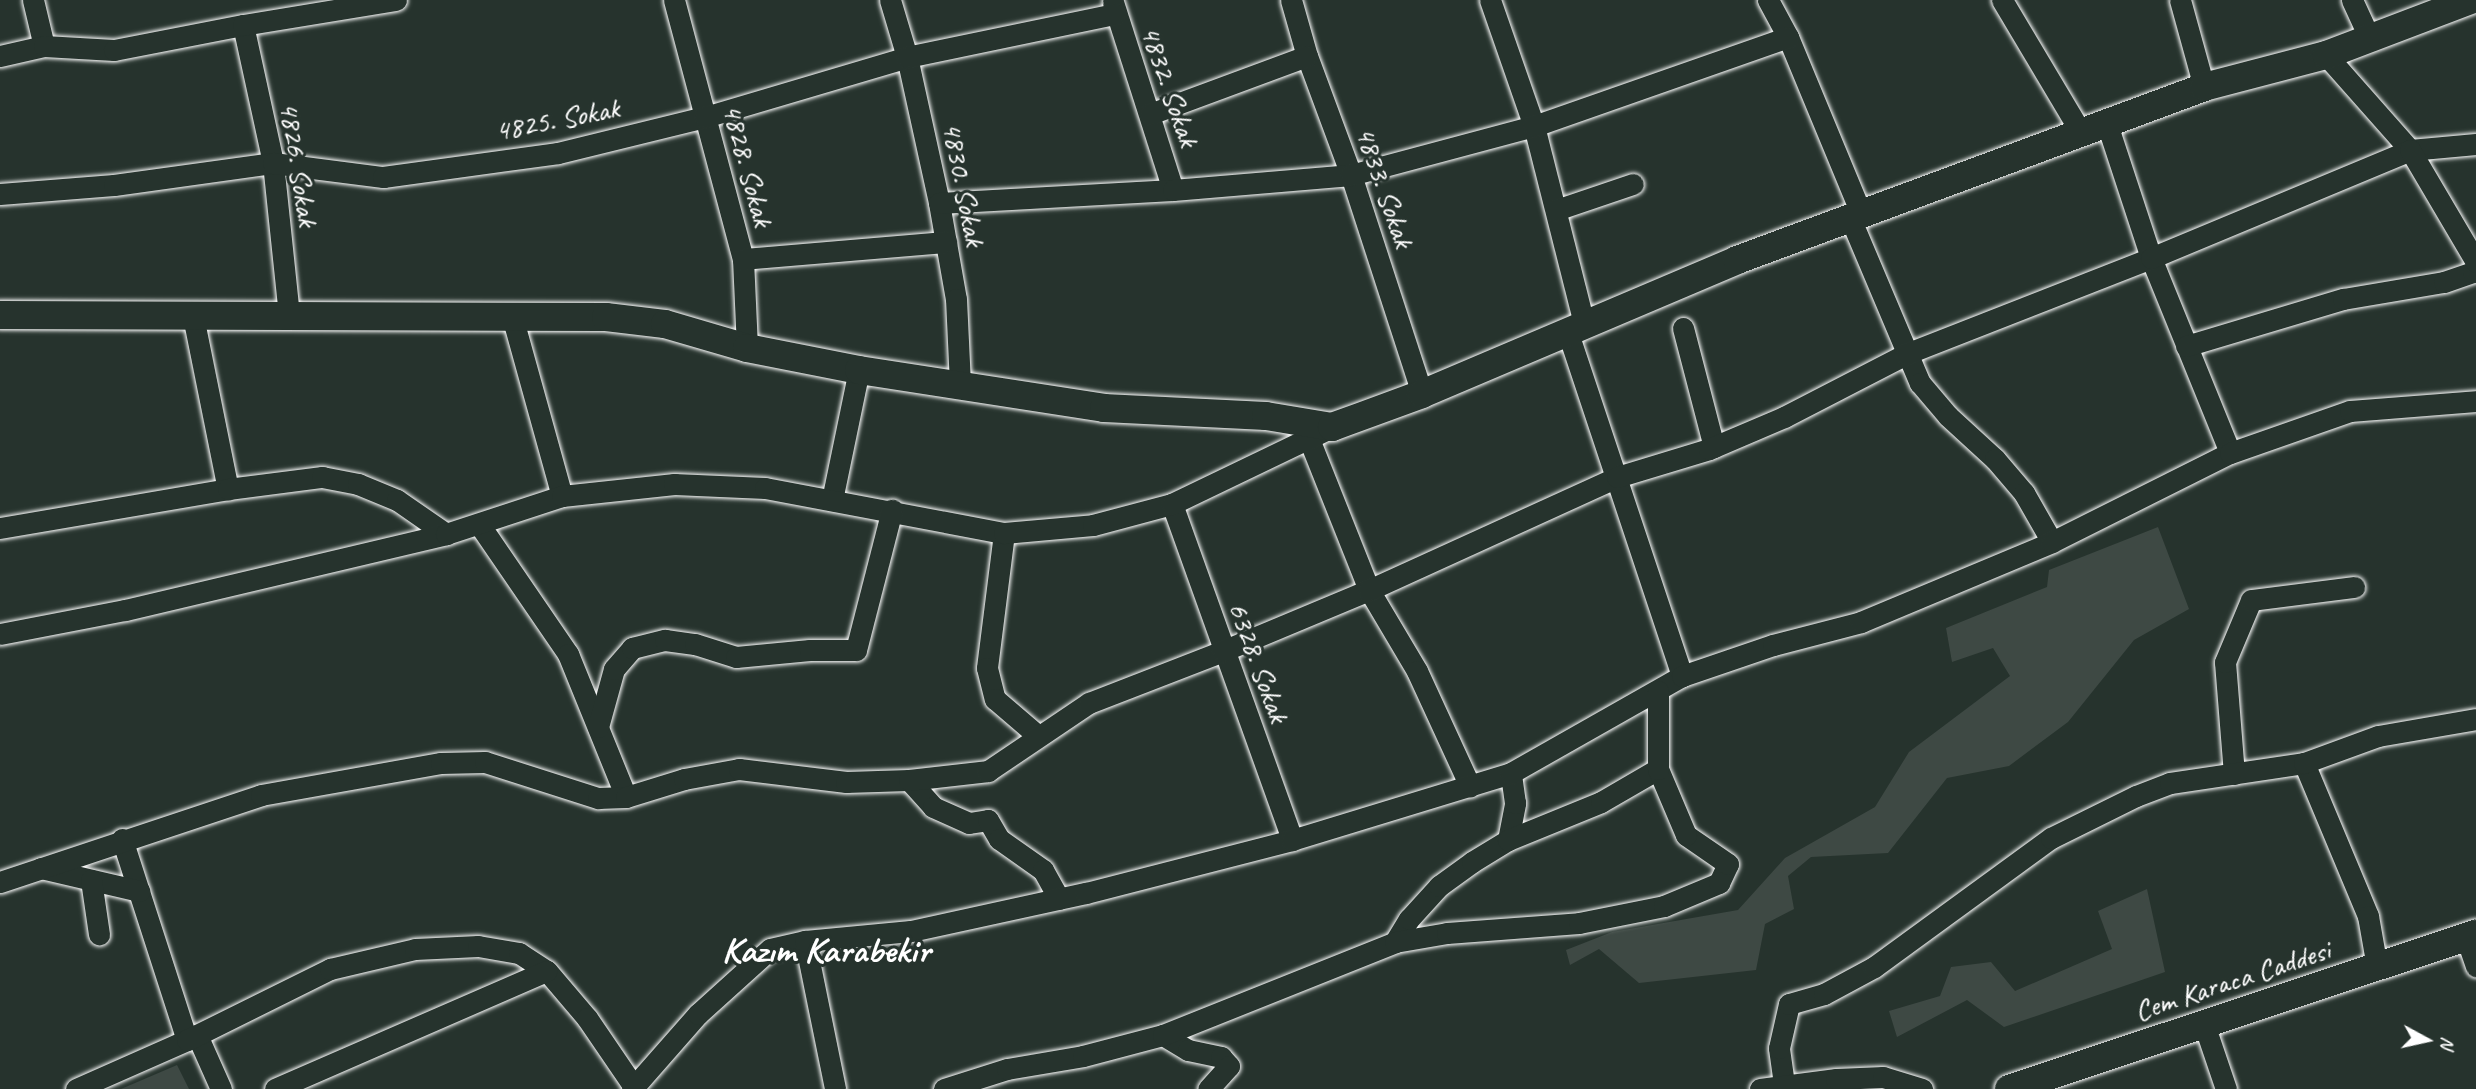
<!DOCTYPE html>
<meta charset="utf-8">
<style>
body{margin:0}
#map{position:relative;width:2476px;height:1089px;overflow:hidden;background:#26332d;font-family:Caveat,sans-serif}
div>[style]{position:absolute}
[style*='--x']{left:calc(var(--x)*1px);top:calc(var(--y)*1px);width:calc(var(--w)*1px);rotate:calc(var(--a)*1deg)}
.green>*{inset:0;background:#3e4944}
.roads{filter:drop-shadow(0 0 2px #fff) drop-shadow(0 0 2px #fff)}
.minor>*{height:21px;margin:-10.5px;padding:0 10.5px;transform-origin:10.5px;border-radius:10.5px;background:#26332d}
.tertiary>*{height:28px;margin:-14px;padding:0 14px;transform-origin:14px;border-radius:14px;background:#26332d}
span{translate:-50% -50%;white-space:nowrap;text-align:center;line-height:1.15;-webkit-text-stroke:6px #26332d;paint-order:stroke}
.street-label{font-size:30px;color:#fff}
.district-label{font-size:37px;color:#fff;font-weight:700}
.north{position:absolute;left:2392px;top:1005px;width:70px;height:70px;-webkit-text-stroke:5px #26332d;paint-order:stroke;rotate:98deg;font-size:19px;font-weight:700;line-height:28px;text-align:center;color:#fff}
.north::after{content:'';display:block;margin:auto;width:24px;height:32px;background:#fff;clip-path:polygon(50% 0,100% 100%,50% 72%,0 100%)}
</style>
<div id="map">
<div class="green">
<div style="clip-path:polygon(2158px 527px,2189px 609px,2134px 640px,2068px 722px,2009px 766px,1947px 778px,1888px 853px,1811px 857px,1788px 876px,1794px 909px,1765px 924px,1756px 970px,1639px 983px,1599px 949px,1570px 965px,1566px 950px,1612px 932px,1738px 910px,1785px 858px,1875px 807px,1909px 752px,2010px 676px,1993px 648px,1952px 662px,1946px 628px,2047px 587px,2049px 570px)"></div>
<div style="clip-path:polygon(2147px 889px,2165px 972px,2004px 1027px,1967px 1000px,1897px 1037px,1889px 1011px,1940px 996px,1951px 967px,1991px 962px,2015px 991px,2112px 949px,2098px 911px)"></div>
<div style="clip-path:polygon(177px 1065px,189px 1089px,121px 1089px)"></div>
</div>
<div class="roads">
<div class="minor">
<div style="--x:33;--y:0;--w:47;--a:76.6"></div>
<div style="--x:674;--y:0;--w:268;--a:75.1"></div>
<div style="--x:743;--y:259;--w:89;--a:87.4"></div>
<div style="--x:890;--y:0;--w:59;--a:73.4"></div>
<div style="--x:907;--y:57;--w:149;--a:77.6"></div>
<div style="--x:939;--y:203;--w:97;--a:80"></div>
<div style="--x:956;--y:299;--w:85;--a:87.3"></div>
<div style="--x:1291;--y:0;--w:58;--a:74.1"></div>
<div style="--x:1307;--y:56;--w:127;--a:69.7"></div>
<div style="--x:1351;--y:175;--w:230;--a:72"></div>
<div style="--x:1490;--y:0;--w:133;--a:70.8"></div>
<div style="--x:1534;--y:126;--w:203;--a:75.8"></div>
<div style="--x:1768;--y:0;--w:42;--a:61.6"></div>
<div style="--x:1788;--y:37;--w:194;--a:67.5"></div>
<div style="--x:2002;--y:0;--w:156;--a:59.2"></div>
<div style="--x:2180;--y:0;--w:90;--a:74.6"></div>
<div style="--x:2352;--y:0;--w:41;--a:65.3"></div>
<div style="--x:1113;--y:2;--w:197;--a:72.3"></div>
<div style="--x:243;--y:25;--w:141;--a:77.7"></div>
<div style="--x:273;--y:163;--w:153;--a:84"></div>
<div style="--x:2326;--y:55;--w:127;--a:48.5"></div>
<div style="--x:2410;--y:150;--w:66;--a:-5.2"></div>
<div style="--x:0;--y:56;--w:45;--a:-12.8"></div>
<div style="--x:44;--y:46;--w:70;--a:3.3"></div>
<div style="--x:114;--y:50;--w:131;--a:-11"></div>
<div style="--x:243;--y:25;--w:155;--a:-9.3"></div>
<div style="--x:1150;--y:114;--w:167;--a:-20.3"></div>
<div style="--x:2107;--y:124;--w:141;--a:71.8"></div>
<div style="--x:2151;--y:258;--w:210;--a:67.9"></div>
<div style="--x:0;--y:194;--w:114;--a:-4.5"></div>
<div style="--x:114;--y:185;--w:161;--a:-7.9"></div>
<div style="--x:273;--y:163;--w:111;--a:7.3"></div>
<div style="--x:383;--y:177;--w:177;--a:-7.8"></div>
<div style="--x:558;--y:153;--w:151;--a:-13.8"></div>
<div style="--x:705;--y:117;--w:211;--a:-16.5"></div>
<div style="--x:907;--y:57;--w:211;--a:-11.7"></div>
<div style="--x:939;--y:203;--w:234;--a:-3.2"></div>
<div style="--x:1173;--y:190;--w:179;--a:-4.8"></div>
<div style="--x:1351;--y:175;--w:189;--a:-15"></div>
<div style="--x:1534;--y:126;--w:269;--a:-19.3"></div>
<div style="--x:1556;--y:210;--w:81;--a:-18.7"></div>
<div style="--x:1851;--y:220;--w:177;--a:67.1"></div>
<div style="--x:1920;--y:383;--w:43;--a:49.7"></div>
<div style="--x:1948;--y:416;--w:64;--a:42.5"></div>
<div style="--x:1995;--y:459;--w:45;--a:49.5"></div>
<div style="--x:2024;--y:493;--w:56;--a:60.3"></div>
<div style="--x:743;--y:259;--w:204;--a:-4.8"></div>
<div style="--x:193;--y:316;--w:177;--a:78.6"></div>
<div style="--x:512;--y:316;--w:187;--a:74.5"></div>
<div style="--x:1683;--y:328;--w:123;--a:75.4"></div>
<div style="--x:1567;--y:330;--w:365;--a:71.6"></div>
<div style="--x:2186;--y:346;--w:164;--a:-16.7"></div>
<div style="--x:2343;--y:299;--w:102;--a:-9.6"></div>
<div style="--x:2444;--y:282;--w:31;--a:-19"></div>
<div style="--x:2473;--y:272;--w:7;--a:-63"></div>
<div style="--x:1309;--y:439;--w:162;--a:68.3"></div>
<div style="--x:1369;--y:590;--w:94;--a:59.3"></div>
<div style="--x:1417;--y:671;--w:127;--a:65.3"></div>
<div style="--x:832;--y:500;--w:133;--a:-78.3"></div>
<div style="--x:1172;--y:504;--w:357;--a:70.3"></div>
<div style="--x:479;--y:524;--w:158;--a:55.6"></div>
<div style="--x:568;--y:654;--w:154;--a:67.9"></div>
<div style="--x:0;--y:528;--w:231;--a:-9.7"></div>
<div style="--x:228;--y:489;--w:95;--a:-7.3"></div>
<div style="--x:322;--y:477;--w:37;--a:11"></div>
<div style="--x:358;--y:484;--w:42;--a:22.3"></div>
<div style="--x:397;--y:500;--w:60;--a:34.8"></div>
<div style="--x:1004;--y:533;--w:136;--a:97.2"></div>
<div style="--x:987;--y:668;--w:32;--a:76"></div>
<div style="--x:995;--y:699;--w:55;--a:40.6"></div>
<div style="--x:0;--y:634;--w:127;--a:-10.9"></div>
<div style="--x:125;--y:610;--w:330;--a:-13.3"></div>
<div style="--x:446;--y:534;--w:122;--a:-18.1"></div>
<div style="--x:562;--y:496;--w:113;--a:-6.1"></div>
<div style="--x:674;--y:484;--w:91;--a:2.5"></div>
<div style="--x:765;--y:488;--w:243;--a:10.7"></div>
<div style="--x:1004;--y:533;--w:89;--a:-5.1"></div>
<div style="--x:1093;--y:525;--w:82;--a:-14.9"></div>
<div style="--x:1172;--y:504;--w:178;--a:-25.7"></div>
<div style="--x:598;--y:727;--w:60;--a:-74.6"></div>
<div style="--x:614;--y:669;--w:28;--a:-49"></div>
<div style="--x:632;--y:648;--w:34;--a:-14"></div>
<div style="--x:665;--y:640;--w:30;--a:8"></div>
<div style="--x:695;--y:644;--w:43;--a:17.6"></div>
<div style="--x:736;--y:657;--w:74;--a:-5.4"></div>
<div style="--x:810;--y:650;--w:46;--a:0"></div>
<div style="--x:856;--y:650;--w:145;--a:-75.6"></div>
<div style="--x:2304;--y:763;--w:166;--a:67.3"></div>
<div style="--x:2368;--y:916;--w:52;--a:80"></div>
<div style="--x:2234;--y:774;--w:112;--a:-94.6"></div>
<div style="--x:2225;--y:662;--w:67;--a:-67.2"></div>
<div style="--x:2251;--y:600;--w:104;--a:-7.2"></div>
<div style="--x:909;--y:780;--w:36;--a:48"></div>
<div style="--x:933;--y:807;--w:39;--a:24"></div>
<div style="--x:969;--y:823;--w:19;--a:-9"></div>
<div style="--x:988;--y:820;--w:22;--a:60"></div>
<div style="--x:999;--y:839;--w:54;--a:35.2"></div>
<div style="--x:1043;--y:870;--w:33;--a:61"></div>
<div style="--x:122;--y:839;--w:211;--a:72.1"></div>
<div style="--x:1508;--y:840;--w:38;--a:-79"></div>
<div style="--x:1515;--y:803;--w:30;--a:-98"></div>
<div style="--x:41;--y:868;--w:101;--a:13.2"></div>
<div style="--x:91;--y:880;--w:55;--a:81.6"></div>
<div style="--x:0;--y:882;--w:275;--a:-18.4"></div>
<div style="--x:261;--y:795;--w:183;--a:-10.1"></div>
<div style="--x:441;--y:763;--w:44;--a:-1.3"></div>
<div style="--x:485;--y:762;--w:119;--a:17.7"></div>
<div style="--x:598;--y:798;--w:28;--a:-2"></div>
<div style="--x:626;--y:797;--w:61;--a:-17.2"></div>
<div style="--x:684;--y:779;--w:56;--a:-10.3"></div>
<div style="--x:739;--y:769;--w:108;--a:6.9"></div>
<div style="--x:846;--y:782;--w:63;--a:-1.8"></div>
<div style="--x:909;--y:780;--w:80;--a:-6.5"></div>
<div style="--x:988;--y:771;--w:122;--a:-34"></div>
<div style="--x:1089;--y:703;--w:144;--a:-21.2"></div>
<div style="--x:1223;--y:651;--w:158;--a:-22.7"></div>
<div style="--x:1369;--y:590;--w:273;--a:-24.5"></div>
<div style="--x:1617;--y:477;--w:96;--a:-16.9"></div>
<div style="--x:1709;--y:449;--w:82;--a:-23.1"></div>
<div style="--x:1784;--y:417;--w:137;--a:-27.3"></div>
<div style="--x:1906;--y:354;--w:263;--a:-21.4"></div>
<div style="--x:2151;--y:258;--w:281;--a:-22.6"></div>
<div style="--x:2410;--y:150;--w:130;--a:59.5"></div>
<div style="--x:2466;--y:937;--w:31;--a:71"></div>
<div style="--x:805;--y:941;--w:151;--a:78.5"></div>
<div style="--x:1395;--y:942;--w:27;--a:-59"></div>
<div style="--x:1409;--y:919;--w:45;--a:-47.7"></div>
<div style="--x:1439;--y:886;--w:41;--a:-36"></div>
<div style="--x:1472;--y:862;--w:42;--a:-31.4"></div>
<div style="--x:1508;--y:840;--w:100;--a:-22.2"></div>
<div style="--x:1601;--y:802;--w:66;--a:-30.1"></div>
<div style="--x:2204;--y:1024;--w:69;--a:71.3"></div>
<div style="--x:197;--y:1035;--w:59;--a:66"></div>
<div style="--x:1163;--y:1035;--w:29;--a:31"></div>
<div style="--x:1188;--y:1050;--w:34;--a:12"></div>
<div style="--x:1221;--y:1057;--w:12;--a:48"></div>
<div style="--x:1229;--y:1066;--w:31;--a:132"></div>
<div style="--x:1784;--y:1084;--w:36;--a:-98"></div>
<div style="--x:1779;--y:1048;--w:45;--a:-77.2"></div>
<div style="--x:1789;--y:1004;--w:36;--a:-16"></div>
<div style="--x:1824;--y:994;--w:57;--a:-28.4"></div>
<div style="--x:1874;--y:967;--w:219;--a:-36.1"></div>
<div style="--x:2051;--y:838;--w:95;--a:-26.3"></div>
<div style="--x:2136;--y:796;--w:36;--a:-21"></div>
<div style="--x:2170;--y:783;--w:135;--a:-8.5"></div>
<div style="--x:2304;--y:763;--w:79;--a:-20"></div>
<div style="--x:2378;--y:736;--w:99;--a:-9.8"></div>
<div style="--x:76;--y:1089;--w:121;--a:-23.8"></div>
<div style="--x:187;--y:1040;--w:160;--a:-26.4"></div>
<div style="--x:330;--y:969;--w:87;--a:-13.2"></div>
<div style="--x:415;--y:949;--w:63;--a:-2.7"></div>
<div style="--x:478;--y:946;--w:42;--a:9.7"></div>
<div style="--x:519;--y:953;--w:33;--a:33"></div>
<div style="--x:547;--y:971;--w:62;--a:49.6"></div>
<div style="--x:587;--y:1018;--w:83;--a:55.7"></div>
<div style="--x:275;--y:1089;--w:296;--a:-23.5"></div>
<div style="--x:632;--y:1089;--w:100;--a:-48.7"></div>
<div style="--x:698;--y:1014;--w:97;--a:-42.1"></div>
<div style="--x:770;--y:949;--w:36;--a:-13"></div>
<div style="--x:805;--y:941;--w:106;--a:-5.4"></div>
<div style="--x:911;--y:931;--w:179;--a:-12.3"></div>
<div style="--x:1086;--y:893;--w:213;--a:-14.4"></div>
<div style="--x:1292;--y:840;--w:229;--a:-17"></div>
<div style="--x:1511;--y:773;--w:197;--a:-29.6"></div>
<div style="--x:1682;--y:676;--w:96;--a:-18.8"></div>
<div style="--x:1773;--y:645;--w:91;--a:-14.6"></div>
<div style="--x:1861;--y:622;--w:207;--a:-22.7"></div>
<div style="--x:2052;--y:542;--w:199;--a:-26.6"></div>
<div style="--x:2230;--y:453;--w:127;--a:-19.3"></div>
<div style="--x:2350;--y:411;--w:126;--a:-4.5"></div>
<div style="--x:944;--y:1089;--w:66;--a:-17.6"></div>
<div style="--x:1007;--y:1069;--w:77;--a:-9.7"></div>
<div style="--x:1083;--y:1056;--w:83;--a:-14.7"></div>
<div style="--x:1163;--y:1035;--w:250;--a:-21.8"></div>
<div style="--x:1395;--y:942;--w:53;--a:-9.8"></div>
<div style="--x:1447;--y:933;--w:132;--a:-4.3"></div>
<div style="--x:1579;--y:923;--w:87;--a:-11.3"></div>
<div style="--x:1664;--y:906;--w:60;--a:-22.7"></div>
<div style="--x:1719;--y:883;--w:21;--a:-65"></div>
<div style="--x:1728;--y:864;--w:51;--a:-145.4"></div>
<div style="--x:1686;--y:835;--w:72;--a:-113"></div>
<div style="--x:1658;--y:769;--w:78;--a:-90"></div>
<div style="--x:1760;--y:1089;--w:77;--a:-7.5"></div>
<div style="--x:1836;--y:1079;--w:47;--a:-2.4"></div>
<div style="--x:1883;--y:1077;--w:41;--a:17.1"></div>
</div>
<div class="tertiary">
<div style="--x:0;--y:315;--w:606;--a:0.19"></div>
<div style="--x:606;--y:317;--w:59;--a:6.8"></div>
<div style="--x:665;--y:324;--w:85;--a:16.3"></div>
<div style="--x:747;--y:348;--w:114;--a:11.1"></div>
<div style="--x:859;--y:370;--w:248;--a:8.8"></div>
<div style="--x:1104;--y:408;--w:162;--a:2.8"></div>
<div style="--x:1266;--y:416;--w:67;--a:9.5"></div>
<div style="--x:1332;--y:427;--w:96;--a:-20.1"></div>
<div style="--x:1422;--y:394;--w:342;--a:-23"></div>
<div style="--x:1737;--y:260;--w:498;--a:-20.3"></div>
<div style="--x:2204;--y:87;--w:126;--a:-14.7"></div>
<div style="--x:2326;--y:55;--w:155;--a:-20.8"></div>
<div style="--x:2009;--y:1089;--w:492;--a:-18.4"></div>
</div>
</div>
<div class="street-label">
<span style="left:1170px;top:86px;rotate:71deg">4832. Sokak</span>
<span style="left:557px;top:119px;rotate:-11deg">4825. Sokak</span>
<span style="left:299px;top:164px;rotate:81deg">4826. Sokak</span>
<span style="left:748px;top:165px;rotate:75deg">4828. Sokak</span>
<span style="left:964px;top:184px;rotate:79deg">4830. Sokak</span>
<span style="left:1385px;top:187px;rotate:71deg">4833. Sokak</span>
<span style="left:1259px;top:662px;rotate:70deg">6328. Sokak</span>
<span style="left:2232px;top:980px;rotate:-18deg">Cem Karaca Caddesi</span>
</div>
<div class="district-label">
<span style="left:826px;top:950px">Kazım Karabekir</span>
</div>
<div class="north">N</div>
</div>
